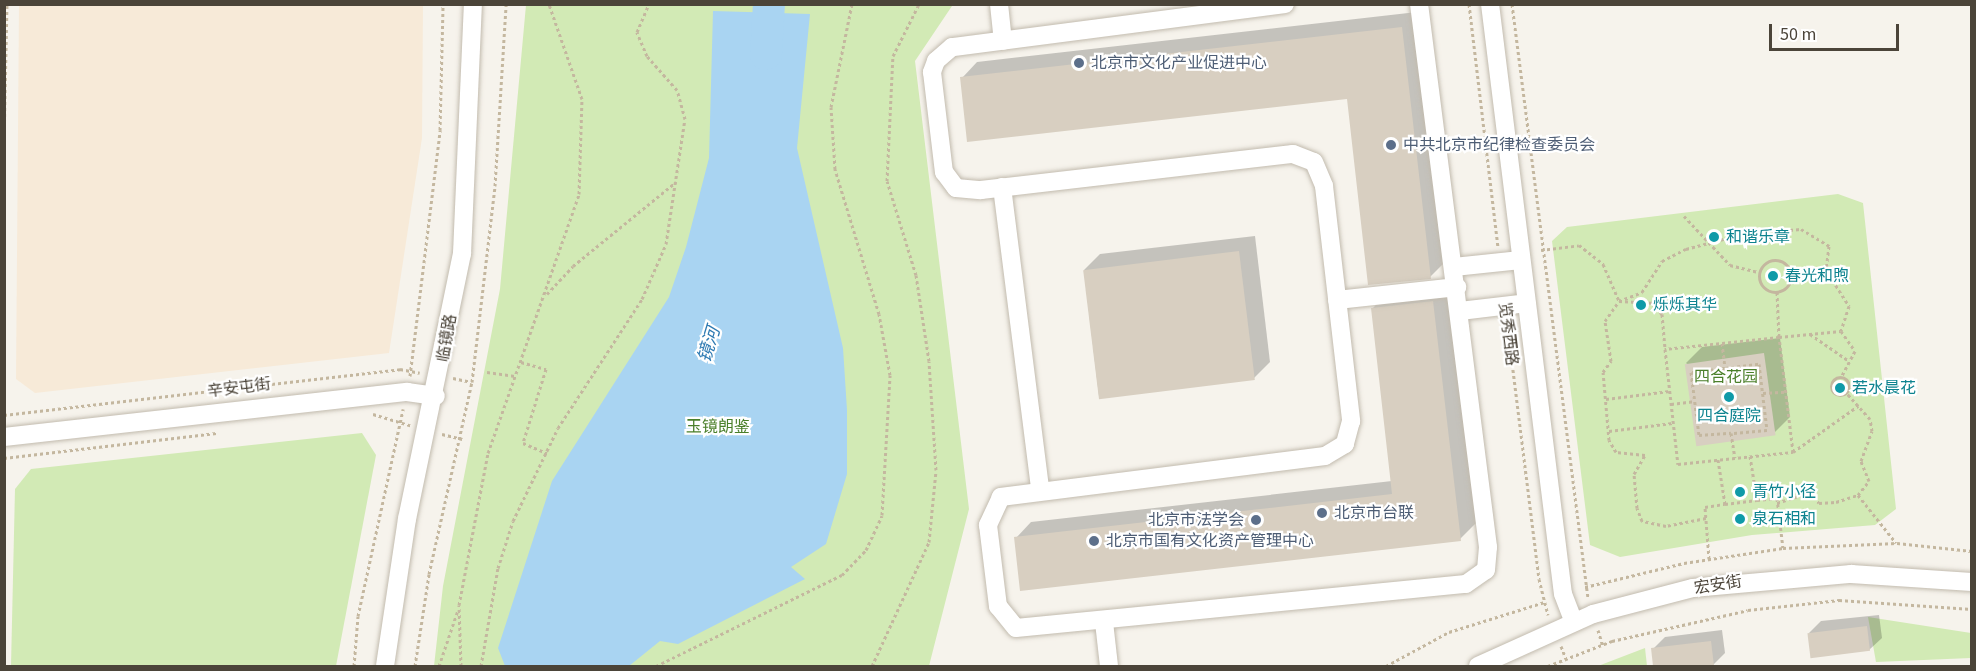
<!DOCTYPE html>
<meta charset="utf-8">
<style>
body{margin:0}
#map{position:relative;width:1976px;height:671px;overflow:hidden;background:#f6f3ec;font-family:"Source Sans 3","Noto Sans SC",sans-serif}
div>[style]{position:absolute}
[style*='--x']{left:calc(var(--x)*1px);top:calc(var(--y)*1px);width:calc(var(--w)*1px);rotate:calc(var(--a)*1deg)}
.commercial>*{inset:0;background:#f7ead8}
.green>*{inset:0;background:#d2eab5}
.water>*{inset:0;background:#a9d4f2}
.shadow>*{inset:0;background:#0003}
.river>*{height:32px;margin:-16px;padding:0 16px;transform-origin:16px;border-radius:16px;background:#a9d4f2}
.building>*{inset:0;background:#d8cfc1;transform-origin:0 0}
.path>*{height:3px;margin-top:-1.5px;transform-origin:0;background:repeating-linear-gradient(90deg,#c4b79f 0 3px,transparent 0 6px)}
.path>.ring{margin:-1.5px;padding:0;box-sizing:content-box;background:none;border:3px solid #c4b79f;border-radius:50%}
.roads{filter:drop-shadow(0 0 2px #c2bbae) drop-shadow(0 0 2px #c2bbae)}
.minor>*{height:18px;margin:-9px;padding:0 9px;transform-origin:9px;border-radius:9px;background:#fff}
.dots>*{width:16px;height:16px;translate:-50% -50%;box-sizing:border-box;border:3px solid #fff;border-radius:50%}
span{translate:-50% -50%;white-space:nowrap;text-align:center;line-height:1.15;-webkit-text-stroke:4.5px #fff;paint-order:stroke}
.service-label{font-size:16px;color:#4e5e75}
.left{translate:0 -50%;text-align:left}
.right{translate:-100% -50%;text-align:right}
.culture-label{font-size:16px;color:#0d838f}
.street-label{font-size:16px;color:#4b4439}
.park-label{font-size:16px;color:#4a7f2a}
.water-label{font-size:18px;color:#2e7ab2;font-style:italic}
.frame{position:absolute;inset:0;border:6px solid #4b4439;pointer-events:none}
.scale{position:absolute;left:1769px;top:24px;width:130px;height:27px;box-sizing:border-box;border:3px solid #4b4439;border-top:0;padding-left:8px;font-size:18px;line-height:21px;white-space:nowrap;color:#4b4439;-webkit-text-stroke:4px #fff;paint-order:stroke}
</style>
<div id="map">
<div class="commercial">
<div style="clip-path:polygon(19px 5px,423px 5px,422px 138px,389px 353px,35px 393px,16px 379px)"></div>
</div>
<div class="green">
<div style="clip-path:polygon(526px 5px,964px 5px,952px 6px,915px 61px,969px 509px,929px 666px,434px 666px,443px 586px,500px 289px)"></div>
<div style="clip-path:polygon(1838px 194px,1863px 203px,1896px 509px,1875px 525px,1752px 535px,1620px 557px,1590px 545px,1552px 241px,1567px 227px)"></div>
<div style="clip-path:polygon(362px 433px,376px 455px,336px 666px,11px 666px,15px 489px,31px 469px)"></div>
<div style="clip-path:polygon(1868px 617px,1971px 633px,1971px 658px,1876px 662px)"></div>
<div style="clip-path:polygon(1645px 648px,1647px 666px,1598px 666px)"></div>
</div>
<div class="water">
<div style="clip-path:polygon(713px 11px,810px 14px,797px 148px,843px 348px,847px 410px,847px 474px,826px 544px,791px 567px,805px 579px,678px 644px,660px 641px,629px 666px,505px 666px,498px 648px,552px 481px,669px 297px,686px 247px,709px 158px)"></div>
</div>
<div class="shadow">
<div style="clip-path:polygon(1417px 12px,1446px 261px,1430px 277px,1348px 97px,962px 78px,977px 62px)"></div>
<div style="clip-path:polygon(1255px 236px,1270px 362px,1254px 378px,1099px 396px,1084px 270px,1100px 254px)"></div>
<div style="clip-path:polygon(1449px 286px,1476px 523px,1460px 539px,1016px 538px,1031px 522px,1392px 481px,1373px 308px,1388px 292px)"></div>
<div style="clip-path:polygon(1780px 338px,1790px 417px,1774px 433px,1686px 363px,1702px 347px)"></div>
<div style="clip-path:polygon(1879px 615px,1882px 638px,1869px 650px,1809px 633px,1821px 621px)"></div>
<div style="clip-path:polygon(1722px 630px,1725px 653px,1713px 665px,1655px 666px,1653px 649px,1665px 637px)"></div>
</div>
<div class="river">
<div style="--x:766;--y:54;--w:50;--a:-86.6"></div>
</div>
<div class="building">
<div style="clip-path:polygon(1402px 27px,1431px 279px,1368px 285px,1347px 99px,967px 142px,960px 77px)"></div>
<div style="left:1239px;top:251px;width:130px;height:157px;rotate:83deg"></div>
<div style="clip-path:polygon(1433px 301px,1461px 541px,1020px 591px,1014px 537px,1392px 494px,1371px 308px)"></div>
<div style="left:1764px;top:353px;width:83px;height:80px;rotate:82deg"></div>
<div style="left:1867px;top:626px;width:25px;height:60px;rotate:83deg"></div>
<div style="clip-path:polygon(1711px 641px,1714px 666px,1653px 666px,1651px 648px)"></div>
</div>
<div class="path">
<div style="--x:1469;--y:4;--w:245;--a:83.2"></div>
<div style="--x:1512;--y:4;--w:599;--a:82.71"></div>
<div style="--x:4;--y:146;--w:142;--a:-88.8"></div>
<div style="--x:1684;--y:216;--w:67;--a:46.8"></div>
<div style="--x:1730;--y:265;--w:30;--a:14"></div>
<div style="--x:1541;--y:250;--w:38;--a:-7"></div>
<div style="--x:1579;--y:245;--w:31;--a:38"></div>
<div style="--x:1603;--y:264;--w:40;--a:66.6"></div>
<div style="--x:1619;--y:301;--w:33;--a:3"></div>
<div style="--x:1652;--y:303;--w:15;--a:48"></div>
<div style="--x:1662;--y:314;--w:35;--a:85"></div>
<div style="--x:1665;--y:349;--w:116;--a:83.6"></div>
<div style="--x:1678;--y:464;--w:116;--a:-6"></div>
<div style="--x:1793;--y:452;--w:116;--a:-96.9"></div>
<div style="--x:1779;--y:337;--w:115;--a:174"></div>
<div class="ring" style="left:1759px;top:260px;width:29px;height:29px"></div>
<div style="--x:1777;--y:292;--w:45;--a:87.5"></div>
<div style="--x:1779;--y:337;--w:62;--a:-5.5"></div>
<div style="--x:547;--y:294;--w:38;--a:-47"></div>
<div style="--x:573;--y:266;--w:133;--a:-39.2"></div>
<div style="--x:1507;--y:322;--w:259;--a:82.9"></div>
<div style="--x:1539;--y:579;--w:37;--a:76"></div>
<div style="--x:1810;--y:334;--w:47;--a:34.7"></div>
<div style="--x:1722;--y:343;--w:25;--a:83"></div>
<div style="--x:1725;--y:368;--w:34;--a:-7"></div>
<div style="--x:1759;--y:364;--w:66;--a:83.1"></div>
<div style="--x:1767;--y:430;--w:36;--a:175"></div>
<div style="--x:1731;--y:433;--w:25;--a:81"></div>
<div style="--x:521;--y:362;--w:26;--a:16"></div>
<div style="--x:546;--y:369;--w:77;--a:107.3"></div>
<div style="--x:523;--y:443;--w:26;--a:23"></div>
<div style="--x:1725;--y:368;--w:34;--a:173"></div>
<div style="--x:1691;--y:372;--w:64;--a:82.8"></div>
<div style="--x:1699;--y:435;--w:32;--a:-4"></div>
<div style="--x:487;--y:372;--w:28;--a:8"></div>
<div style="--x:410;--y:376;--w:248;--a:-83"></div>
<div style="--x:440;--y:130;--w:126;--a:-88.6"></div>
<div class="ring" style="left:1831px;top:377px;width:15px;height:15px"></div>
<div style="--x:453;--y:378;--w:19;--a:12"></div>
<div style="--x:1763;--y:393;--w:22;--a:-3"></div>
<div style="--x:1606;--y:399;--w:64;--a:-7.1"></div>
<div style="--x:1671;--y:404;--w:23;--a:-7"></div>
<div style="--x:373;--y:414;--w:39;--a:17"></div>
<div style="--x:4;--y:415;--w:399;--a:-6.6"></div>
<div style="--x:400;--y:369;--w:20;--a:11"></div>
<div style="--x:1609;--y:431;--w:64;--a:-7.1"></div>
<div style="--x:442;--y:434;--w:21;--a:14"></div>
<div style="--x:1793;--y:452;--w:80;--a:-35.3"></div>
<div style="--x:1750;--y:456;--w:45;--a:81"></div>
<div style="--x:1757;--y:500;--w:20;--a:-6"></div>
<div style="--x:1777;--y:498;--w:50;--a:83.2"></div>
<div style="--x:4;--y:458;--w:214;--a:-6.7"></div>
<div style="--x:1858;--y:495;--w:61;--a:51.6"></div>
<div style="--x:1777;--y:503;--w:35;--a:-18"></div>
<div style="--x:1810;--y:492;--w:14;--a:51"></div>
<div style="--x:1819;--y:503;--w:17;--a:-3"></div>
<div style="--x:1836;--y:502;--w:23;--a:-18"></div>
<div style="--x:1858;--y:495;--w:18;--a:-52"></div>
<div style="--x:1869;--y:481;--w:22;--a:-112"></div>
<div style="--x:1861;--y:461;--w:32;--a:-70"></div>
<div style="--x:1872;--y:431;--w:12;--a:-99"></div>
<div style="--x:1870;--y:419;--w:36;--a:-132"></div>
<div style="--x:1725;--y:504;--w:32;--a:-7"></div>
<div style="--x:1706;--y:518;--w:41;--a:168.7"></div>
<div style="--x:1666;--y:526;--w:25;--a:-168"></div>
<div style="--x:1642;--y:521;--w:14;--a:-111"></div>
<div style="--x:1637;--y:508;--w:34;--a:-95"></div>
<div style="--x:1634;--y:474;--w:22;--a:-60"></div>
<div style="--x:1645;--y:455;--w:29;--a:-174"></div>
<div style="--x:1616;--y:452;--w:14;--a:-120"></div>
<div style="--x:1609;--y:440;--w:68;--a:-95"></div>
<div style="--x:1603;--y:372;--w:14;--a:-54"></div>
<div style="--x:1611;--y:361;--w:40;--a:-98.5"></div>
<div style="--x:1605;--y:321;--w:24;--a:-55"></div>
<div style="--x:1619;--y:301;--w:25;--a:-21"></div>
<div style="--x:1642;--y:292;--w:37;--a:-57"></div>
<div style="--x:1662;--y:261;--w:27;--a:-27"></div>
<div style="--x:1686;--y:249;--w:58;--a:-15"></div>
<div style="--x:1742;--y:234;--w:59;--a:-4.8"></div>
<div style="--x:1801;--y:229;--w:33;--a:31"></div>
<div style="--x:1829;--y:246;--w:24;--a:97"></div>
<div style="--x:1826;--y:270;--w:43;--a:57.4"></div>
<div style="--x:1849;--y:306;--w:26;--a:108"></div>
<div style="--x:1841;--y:331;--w:24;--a:55"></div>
<div style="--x:1855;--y:351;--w:30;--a:118"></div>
<div style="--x:1709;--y:559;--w:52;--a:-94.4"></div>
<div style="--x:1705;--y:507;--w:20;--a:-9"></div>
<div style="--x:1725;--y:504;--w:45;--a:-99"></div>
<div style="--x:1585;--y:587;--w:102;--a:-13.6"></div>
<div style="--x:1684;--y:563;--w:100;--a:-8.6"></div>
<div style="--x:1783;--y:548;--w:114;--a:-2.5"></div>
<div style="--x:1897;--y:543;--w:75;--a:6.1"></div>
<div style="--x:1598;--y:630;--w:17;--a:73"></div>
<div style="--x:1561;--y:646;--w:14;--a:69"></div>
<div style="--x:354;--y:666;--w:50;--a:-85.4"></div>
<div style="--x:358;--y:616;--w:212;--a:-77.7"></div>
<div style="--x:415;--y:666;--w:93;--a:-81.3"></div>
<div style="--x:429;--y:574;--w:197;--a:-77.4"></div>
<div style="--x:472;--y:382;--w:197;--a:-83.3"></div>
<div style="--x:495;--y:186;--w:182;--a:-86.5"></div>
<div style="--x:439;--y:666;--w:59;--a:-71.3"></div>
<div style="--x:461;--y:666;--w:61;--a:-91.9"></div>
<div style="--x:459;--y:605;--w:155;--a:-79.2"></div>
<div style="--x:488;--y:453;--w:275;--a:-70.6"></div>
<div style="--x:579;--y:194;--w:95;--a:-88.2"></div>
<div style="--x:582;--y:99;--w:101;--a:-109.2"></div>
<div style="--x:481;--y:666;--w:99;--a:-80.2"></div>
<div style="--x:498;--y:568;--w:49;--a:-72.3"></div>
<div style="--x:513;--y:521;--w:103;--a:-64.2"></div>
<div style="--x:558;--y:428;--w:154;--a:-56.9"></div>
<div style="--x:642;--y:299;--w:60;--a:-66.4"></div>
<div style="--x:666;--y:244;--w:126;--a:-81.4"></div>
<div style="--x:685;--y:119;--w:30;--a:-105"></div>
<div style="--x:677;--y:90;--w:45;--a:-131.4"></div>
<div style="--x:647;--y:56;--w:26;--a:-113"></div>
<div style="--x:637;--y:32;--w:30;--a:-67"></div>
<div style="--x:656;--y:666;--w:207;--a:-26.1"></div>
<div style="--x:842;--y:575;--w:35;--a:-46"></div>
<div style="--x:866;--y:550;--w:38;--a:-65"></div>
<div style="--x:882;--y:515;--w:140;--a:-86.7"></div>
<div style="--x:890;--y:375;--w:62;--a:-100.2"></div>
<div style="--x:879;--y:314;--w:152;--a:-106.9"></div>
<div style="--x:835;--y:169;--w:62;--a:-93.7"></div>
<div style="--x:831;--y:107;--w:105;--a:-78.5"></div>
<div style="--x:872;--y:666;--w:136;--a:-65.3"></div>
<div style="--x:929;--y:542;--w:72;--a:-84.4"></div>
<div style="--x:936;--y:470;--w:109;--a:-93.7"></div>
<div style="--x:929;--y:361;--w:87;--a:-98.6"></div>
<div style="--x:916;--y:275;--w:98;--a:-107.1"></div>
<div style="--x:887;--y:181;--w:125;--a:-87.3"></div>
<div style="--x:893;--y:56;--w:58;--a:-63.4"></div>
<div style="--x:1386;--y:666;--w:72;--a:-28.4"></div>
<div style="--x:1449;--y:632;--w:101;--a:-17.4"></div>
<div style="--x:1548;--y:666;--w:69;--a:-21.3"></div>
<div style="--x:1612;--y:641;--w:139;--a:-12.8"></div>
<div style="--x:1748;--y:610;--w:92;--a:-6.3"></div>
<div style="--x:1839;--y:600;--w:133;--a:3.9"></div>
</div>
<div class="roads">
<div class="minor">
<div style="--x:999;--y:4;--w:37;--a:84"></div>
<div style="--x:1285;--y:4;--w:336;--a:172.6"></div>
<div style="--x:952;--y:47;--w:21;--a:139"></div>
<div style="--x:936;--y:61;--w:12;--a:110"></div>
<div style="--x:932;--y:72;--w:101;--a:83.2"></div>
<div style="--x:944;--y:172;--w:20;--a:53"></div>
<div style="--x:956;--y:188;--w:25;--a:5"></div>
<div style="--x:981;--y:190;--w:314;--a:-6.6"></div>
<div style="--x:1293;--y:154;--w:22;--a:21"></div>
<div style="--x:1314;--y:162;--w:26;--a:67"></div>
<div style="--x:1324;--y:186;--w:237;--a:83.4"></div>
<div style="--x:1351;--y:421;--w:24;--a:105"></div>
<div style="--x:1345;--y:444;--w:23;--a:149"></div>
<div style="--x:1325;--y:456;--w:327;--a:172.8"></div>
<div style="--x:1001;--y:497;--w:31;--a:115"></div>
<div style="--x:988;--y:525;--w:82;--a:83"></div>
<div style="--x:998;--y:606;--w:28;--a:51"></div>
<div style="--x:1016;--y:628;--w:452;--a:-5.6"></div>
<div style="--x:1466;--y:584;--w:24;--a:-35"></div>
<div style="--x:1486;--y:570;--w:23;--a:-85"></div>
<div style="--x:1488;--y:547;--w:547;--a:-97.24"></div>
<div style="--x:1490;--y:4;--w:594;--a:82.95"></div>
<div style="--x:1563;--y:594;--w:30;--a:69"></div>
<div style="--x:1002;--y:187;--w:304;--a:82.8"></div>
<div style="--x:1454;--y:267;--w:67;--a:-6"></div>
<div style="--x:1337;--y:300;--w:121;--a:-6.2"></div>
<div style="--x:1460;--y:311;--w:67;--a:-6.8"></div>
<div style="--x:4;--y:437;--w:406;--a:-6.4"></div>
<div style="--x:407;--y:392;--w:29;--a:8"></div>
<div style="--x:1104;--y:622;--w:44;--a:83.5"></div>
<div style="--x:385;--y:666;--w:149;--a:-81.5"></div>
<div style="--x:407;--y:519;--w:271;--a:-78.3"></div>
<div style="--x:462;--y:254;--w:250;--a:-87.5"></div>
<div style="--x:1478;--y:666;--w:126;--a:-24.3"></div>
<div style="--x:1593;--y:614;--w:103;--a:-14.6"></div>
<div style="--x:1693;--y:588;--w:159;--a:-5.1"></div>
<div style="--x:1851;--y:574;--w:121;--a:3.8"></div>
</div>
</div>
<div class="dots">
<div style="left:1079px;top:63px;background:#5c6f8a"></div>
<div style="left:1391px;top:145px;background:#5c6f8a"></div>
<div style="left:1714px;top:237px;background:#0f9aa8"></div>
<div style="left:1773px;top:276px;background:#0f9aa8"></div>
<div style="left:1641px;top:305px;background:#0f9aa8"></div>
<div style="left:1840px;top:388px;background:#0f9aa8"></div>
<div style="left:1729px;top:397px;background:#0f9aa8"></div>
<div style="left:1740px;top:492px;background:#0f9aa8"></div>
<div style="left:1322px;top:513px;background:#5c6f8a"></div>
<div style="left:1740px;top:519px;background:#0f9aa8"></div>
<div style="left:1256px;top:520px;background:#5c6f8a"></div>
<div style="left:1094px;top:541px;background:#5c6f8a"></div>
</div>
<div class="service-label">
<span class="left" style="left:1091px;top:63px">北京市文化产业促进中心</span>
<span class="left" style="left:1403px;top:145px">中共北京市纪律检查委员会</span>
<span class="left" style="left:1334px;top:513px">北京市台联</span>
<span class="right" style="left:1244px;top:520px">北京市法学会</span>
<span class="left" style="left:1106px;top:541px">北京市国有文化资产管理中心</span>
</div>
<div class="culture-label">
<span class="left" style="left:1726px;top:237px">和谐乐章</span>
<span class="left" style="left:1785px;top:276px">春光和煦</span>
<span class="left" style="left:1653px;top:305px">烁烁其华</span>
<span class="left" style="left:1852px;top:388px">若水晨花</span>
<span style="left:1729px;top:416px">四合庭院</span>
<span class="left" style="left:1752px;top:492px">青竹小径</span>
<span class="left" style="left:1752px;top:519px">泉石相和</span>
</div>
<div class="street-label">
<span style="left:1508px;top:334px;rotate:83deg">览秀西路</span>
<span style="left:447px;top:338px;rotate:-80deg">临镜路</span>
<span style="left:239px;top:388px;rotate:-7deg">辛安屯街</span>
<span style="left:1718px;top:585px;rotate:-9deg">宏安街</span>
</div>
<div class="park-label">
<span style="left:1726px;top:377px">四合花园</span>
<span style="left:718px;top:427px">玉镜朗鉴</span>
</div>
<div class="water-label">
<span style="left:710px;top:345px;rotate:-73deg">镜河</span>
</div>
<div class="frame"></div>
<div class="scale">50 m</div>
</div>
